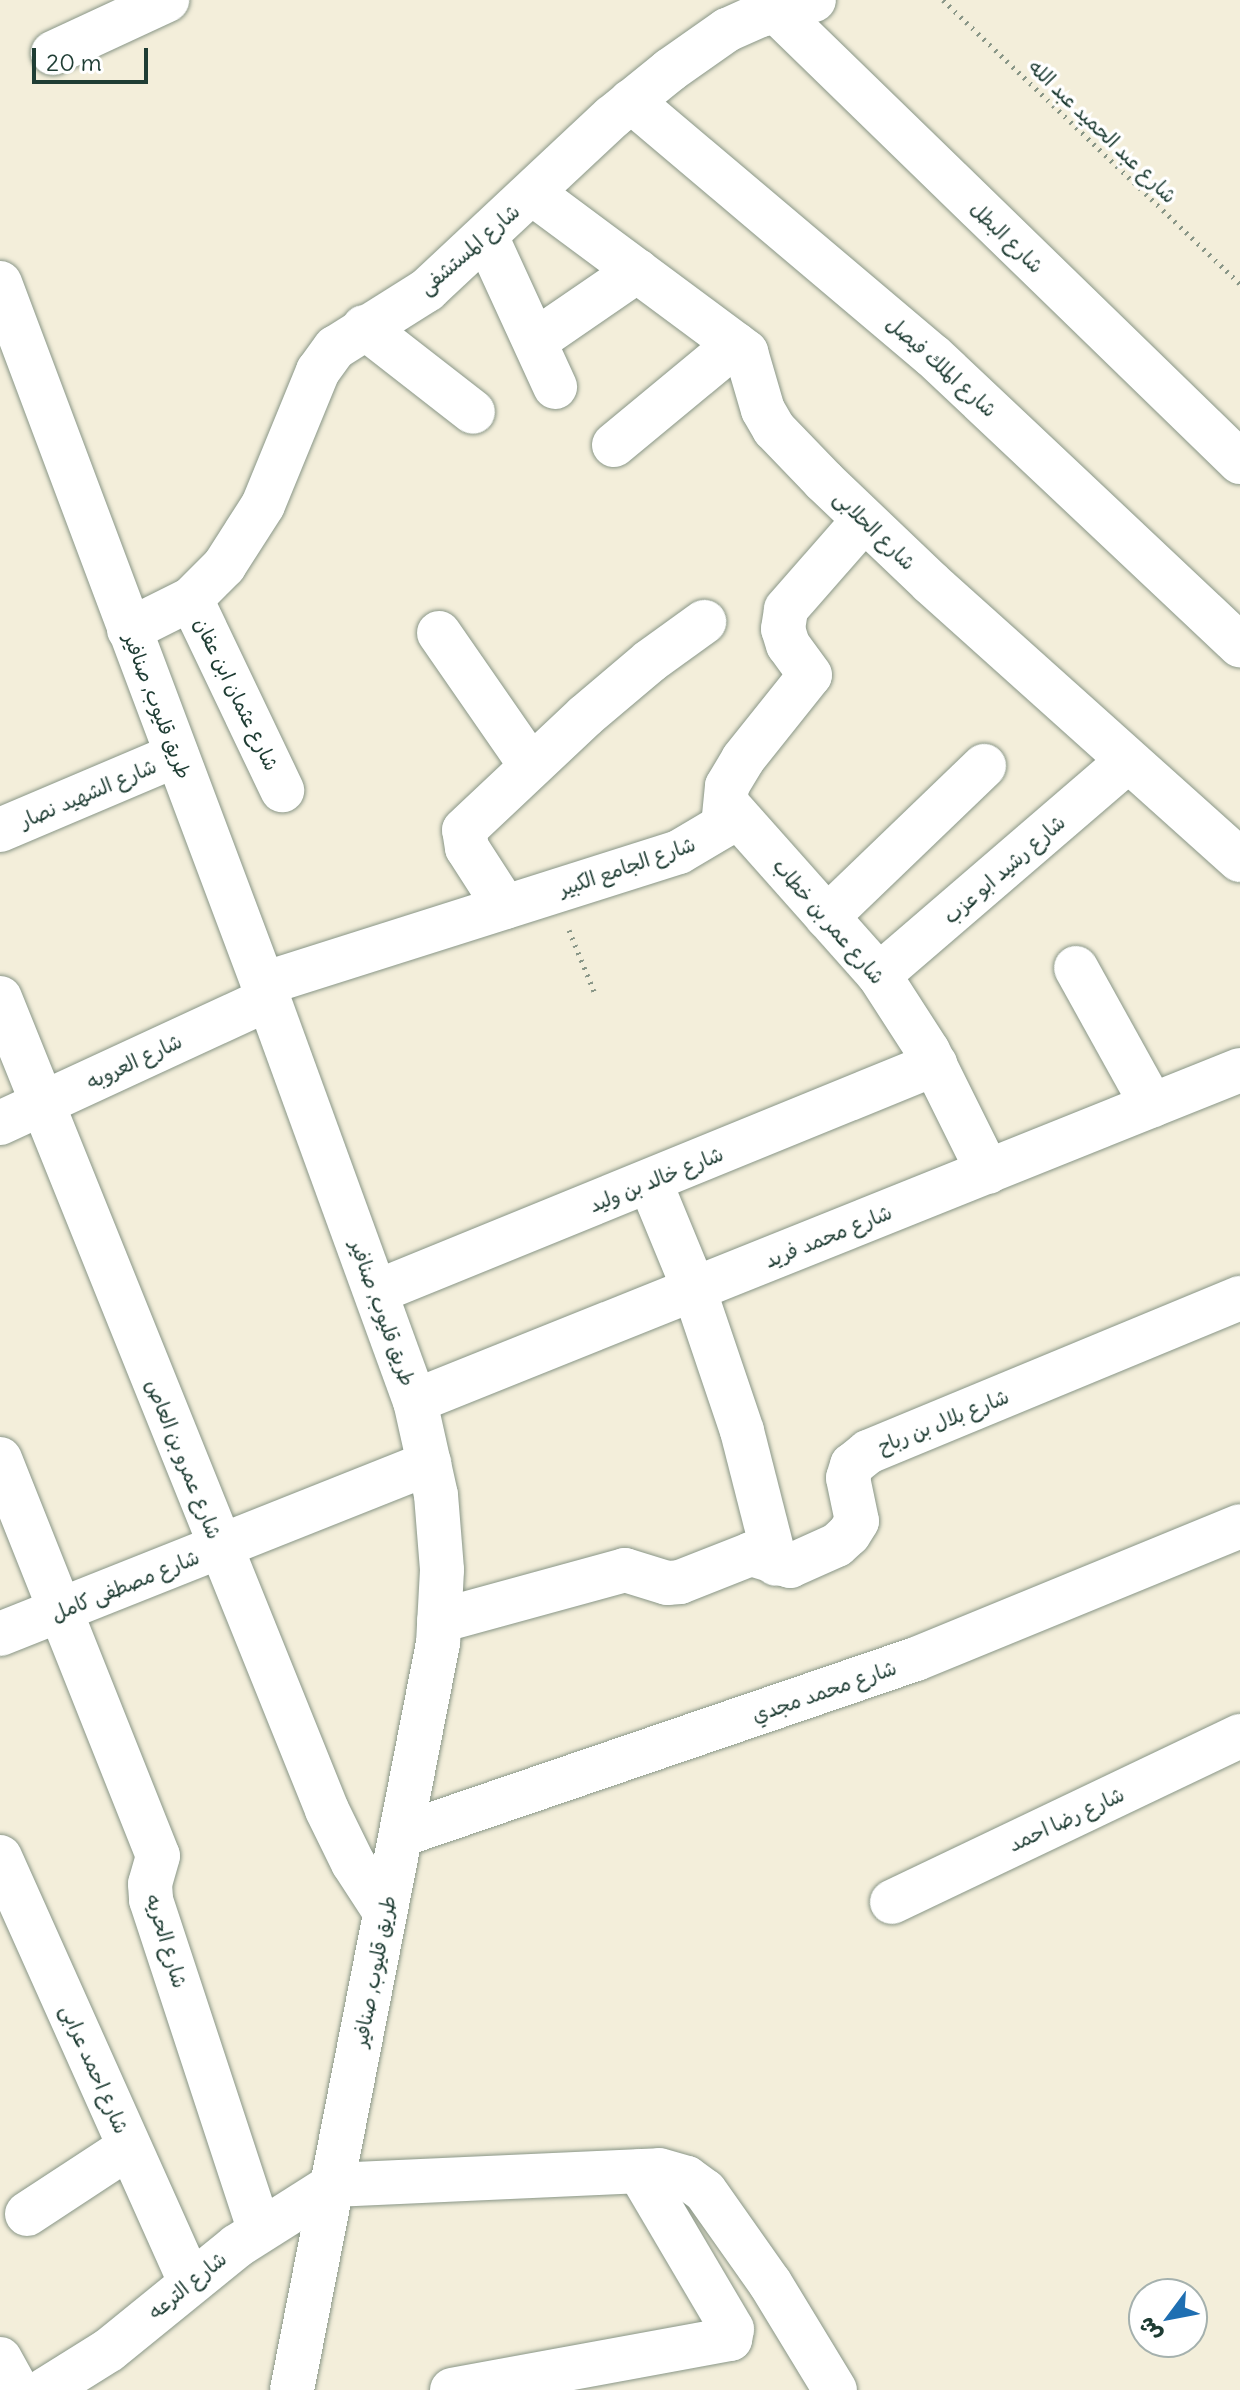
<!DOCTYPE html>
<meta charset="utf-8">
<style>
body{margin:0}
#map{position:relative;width:1240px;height:2390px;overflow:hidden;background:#f3eeda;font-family:Delius,"Playpen Sans Arabic",sans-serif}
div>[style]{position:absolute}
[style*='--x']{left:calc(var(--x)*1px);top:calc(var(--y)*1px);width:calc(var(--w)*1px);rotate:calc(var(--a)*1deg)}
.path>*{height:5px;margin-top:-2.5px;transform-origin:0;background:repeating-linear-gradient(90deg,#899687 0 2px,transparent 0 8px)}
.roads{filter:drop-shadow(0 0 2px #899687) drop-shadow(0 0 2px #899687)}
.minor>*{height:44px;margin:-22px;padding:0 22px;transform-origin:22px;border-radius:22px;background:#fff}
span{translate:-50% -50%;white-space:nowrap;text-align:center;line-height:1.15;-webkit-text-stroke:7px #fff;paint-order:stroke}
.street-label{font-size:20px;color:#1f3d34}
.north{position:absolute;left:1128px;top:2278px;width:80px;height:80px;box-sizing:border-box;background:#fff;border:2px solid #a5b1ae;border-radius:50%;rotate:238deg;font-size:22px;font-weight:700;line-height:32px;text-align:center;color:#1f3d34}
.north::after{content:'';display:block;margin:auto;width:28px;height:36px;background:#1f6fb2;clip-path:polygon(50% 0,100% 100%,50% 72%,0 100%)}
.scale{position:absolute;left:32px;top:48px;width:116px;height:36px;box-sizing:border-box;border:4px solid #1f3d34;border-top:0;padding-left:10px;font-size:24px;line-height:28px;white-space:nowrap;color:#1f3d34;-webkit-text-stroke:6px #fff;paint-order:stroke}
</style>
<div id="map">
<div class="path">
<div style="--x:943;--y:0;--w:411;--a:43.7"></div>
<div style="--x:569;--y:930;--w:71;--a:67.8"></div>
</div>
<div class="roads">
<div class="minor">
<div style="--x:776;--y:11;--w:647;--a:44.19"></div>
<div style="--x:53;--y:53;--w:126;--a:-24.9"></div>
<div style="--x:631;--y:101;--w:395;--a:40.2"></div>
<div style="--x:933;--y:356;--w:422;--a:43.3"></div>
<div style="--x:532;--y:193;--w:267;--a:36.6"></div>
<div style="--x:746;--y:352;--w:60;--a:73.7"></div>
<div style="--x:763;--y:410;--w:22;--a:60"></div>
<div style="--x:774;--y:429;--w:72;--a:46.1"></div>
<div style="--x:824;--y:481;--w:148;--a:43.6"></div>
<div style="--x:931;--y:583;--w:415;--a:41.9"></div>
<div style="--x:486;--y:236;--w:166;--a:65.4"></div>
<div style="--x:0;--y:283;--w:749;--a:69.43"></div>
<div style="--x:263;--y:984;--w:444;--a:70"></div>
<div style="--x:415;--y:1401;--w:96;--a:77.4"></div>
<div style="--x:436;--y:1495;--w:75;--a:85.4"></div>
<div style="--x:442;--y:1570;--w:73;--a:93.1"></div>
<div style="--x:438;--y:1643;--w:761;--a:101.06"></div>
<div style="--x:364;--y:327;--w:138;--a:37.9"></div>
<div style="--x:535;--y:341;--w:124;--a:-34.5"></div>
<div style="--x:614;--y:445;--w:158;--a:-39.6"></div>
<div style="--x:191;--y:599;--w:212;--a:64.5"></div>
<div style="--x:129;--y:630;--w:69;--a:-26.6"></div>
<div style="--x:191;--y:599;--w:47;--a:-45"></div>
<div style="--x:224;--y:566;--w:72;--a:-57.4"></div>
<div style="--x:263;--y:505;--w:145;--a:-67.7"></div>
<div style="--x:318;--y:371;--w:29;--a:-54"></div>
<div style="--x:335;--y:348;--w:109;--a:-32.2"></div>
<div style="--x:427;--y:290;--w:253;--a:-43.1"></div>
<div style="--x:612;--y:117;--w:75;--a:-39"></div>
<div style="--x:670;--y:70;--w:70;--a:-35.1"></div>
<div style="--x:727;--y:30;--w:37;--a:-24"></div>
<div style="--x:761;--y:15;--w:55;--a:-15.8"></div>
<div style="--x:439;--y:633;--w:162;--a:55.3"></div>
<div style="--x:727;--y:804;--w:229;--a:48.4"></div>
<div style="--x:879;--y:975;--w:90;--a:57.2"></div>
<div style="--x:928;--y:1051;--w:135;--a:63.6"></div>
<div style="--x:0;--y:830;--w:192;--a:-23"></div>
<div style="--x:505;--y:907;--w:70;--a:-122.8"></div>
<div style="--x:467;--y:848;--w:18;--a:-99"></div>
<div style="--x:464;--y:830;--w:166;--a:-43.3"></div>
<div style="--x:585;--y:716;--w:85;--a:-40.2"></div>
<div style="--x:650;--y:661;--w:67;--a:-35.8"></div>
<div style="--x:827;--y:917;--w:218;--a:-43.9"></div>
<div style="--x:1076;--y:968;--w:157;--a:61"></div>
<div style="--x:879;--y:975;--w:328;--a:-40.7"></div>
<div style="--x:263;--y:984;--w:436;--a:-17.6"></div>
<div style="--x:679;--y:852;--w:51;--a:-30.6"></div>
<div style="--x:723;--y:826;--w:40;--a:-84.3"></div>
<div style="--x:727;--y:786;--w:31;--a:-59"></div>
<div style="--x:743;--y:759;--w:107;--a:-51.4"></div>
<div style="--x:810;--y:675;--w:37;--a:-126"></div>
<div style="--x:788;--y:645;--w:17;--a:-107"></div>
<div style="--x:783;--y:629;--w:20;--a:-81"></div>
<div style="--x:786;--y:609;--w:118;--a:-48.8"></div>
<div style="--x:0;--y:998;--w:875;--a:68.06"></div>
<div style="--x:327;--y:1810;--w:59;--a:63.9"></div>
<div style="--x:353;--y:1863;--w:59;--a:56.9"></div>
<div style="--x:0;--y:1123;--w:295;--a:-24.8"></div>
<div style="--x:650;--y:1182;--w:116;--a:67.6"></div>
<div style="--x:694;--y:1289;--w:150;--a:71.3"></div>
<div style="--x:742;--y:1431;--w:137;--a:75.7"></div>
<div style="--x:376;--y:1292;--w:604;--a:-22.19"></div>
<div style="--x:415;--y:1401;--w:889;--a:-21.86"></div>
<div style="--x:0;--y:1459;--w:427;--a:68.3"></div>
<div style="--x:158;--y:1856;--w:29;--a:106"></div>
<div style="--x:150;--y:1884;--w:16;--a:86"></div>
<div style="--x:151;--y:1900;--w:348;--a:71.8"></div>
<div style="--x:439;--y:1621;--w:193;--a:-15.3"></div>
<div style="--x:625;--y:1570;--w:44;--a:17.2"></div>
<div style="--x:667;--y:1583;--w:13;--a:-4"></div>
<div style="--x:680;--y:1582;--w:76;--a:-21.5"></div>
<div style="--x:751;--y:1554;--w:41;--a:17.1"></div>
<div style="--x:790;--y:1566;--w:51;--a:-24.1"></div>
<div style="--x:837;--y:1545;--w:16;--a:-43"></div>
<div style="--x:849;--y:1534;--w:15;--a:-58"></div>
<div style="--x:857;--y:1521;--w:44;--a:-101.8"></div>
<div style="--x:848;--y:1478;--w:14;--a:-73"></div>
<div style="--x:852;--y:1465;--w:21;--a:-39"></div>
<div style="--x:868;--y:1452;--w:403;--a:-22.5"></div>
<div style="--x:0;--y:1634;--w:462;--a:-21.7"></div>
<div style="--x:401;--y:1835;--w:544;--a:-18.87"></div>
<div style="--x:916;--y:1659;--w:350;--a:-22.3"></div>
<div style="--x:0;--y:1857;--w:466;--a:65.9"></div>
<div style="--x:892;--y:1902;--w:386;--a:-25.5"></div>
<div style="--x:27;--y:2214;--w:122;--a:-33.3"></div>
<div style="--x:0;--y:2359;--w:35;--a:61"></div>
<div style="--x:45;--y:2390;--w:75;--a:-32"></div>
<div style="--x:109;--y:2350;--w:165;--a:-39.1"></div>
<div style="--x:237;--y:2246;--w:114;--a:-32.4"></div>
<div style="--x:333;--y:2185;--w:326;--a:-2.6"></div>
<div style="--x:659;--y:2170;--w:29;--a:16"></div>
<div style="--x:687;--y:2178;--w:22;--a:36"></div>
<div style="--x:705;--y:2191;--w:113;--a:54.8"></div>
<div style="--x:770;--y:2283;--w:125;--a:58.7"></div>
<div style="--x:452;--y:2390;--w:283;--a:-10.4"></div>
<div style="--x:730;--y:2339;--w:10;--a:-79"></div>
<div style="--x:732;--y:2329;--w:183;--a:-120.5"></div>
</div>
</div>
<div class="street-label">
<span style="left:1103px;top:131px;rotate:44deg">شارع عبد الحميد عبد الله</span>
<span style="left:1007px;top:237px;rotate:44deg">شارع البطل</span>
<span style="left:469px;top:249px;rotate:-41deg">شارع المستشفى</span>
<span style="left:942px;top:366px;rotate:42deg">شارع الملك فيصل</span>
<span style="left:875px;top:530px;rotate:44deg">شارع الحلابى</span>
<span style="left:237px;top:694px;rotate:64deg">شارع عثمان ابن عفان</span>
<span style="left:158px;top:706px;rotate:69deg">طريق قليوب, صنافير</span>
<span style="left:88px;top:793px;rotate:-23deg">شارع الشهيد نصار</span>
<span style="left:627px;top:866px;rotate:-19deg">شارع الجامع الكبير</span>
<span style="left:1004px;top:869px;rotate:-41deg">شارع رشيد ابو عزب</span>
<span style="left:829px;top:921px;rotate:49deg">شارع عمر بن خطاب</span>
<span style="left:134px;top:1061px;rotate:-25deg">شارع العروبه</span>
<span style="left:656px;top:1179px;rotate:-22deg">شارع خالد بن وليد</span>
<span style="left:828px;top:1236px;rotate:-22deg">شارع محمد فريد</span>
<span style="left:383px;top:1313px;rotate:70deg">طريق قليوب, صنافير</span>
<span style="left:943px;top:1421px;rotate:-22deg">شارع بلال بن رباح</span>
<span style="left:184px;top:1459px;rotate:68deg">شارع عمرو بن العاص</span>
<span style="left:125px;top:1585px;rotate:-22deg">شارع مصطفى كامل</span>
<span style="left:824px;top:1691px;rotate:-19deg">شارع محمد مجدي</span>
<span style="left:1066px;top:1819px;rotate:-25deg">شارع رضا احمد</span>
<span style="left:167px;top:1941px;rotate:73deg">شارع الحريه</span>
<span style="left:374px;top:1971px;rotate:-79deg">طريق قليوب, صنافير</span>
<span style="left:95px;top:2069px;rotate:66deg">شارع احمد عرابى</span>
<span style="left:187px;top:2285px;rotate:-39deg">شارع الترعه</span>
</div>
<div class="north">ش</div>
<div class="scale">20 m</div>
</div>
